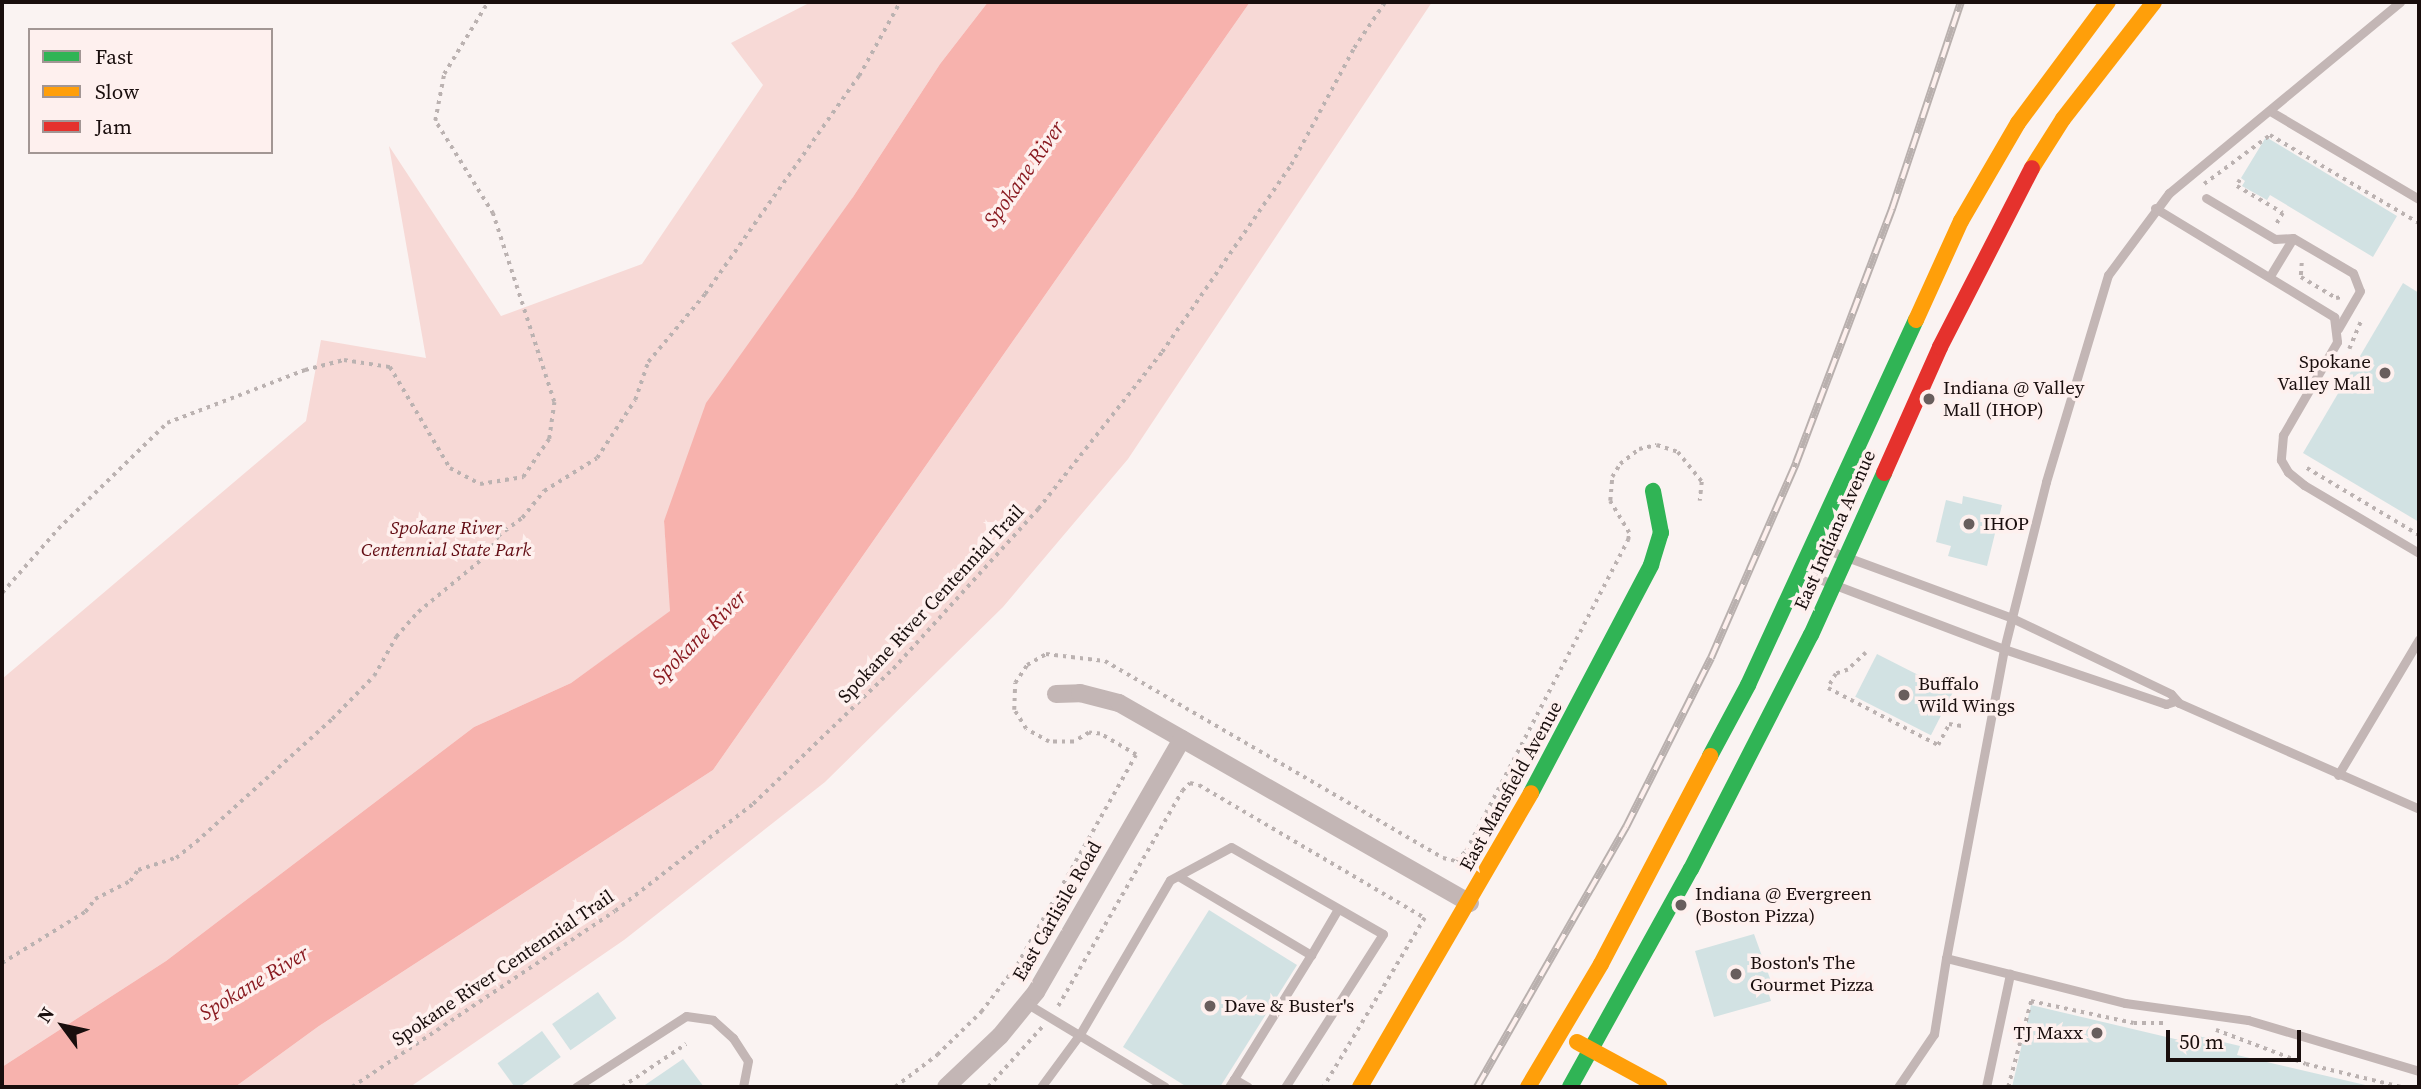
<!DOCTYPE html>
<style>
body{margin:0}
#map{position:relative;width:2421px;height:1089px;overflow:hidden;background:#faf3f2;font-family:"Source Serif 4",serif}
div>[style]{position:absolute}
[style*='--x']{left:calc(var(--x)*1px);top:calc(var(--y)*1px);width:calc(var(--w)*1px);rotate:calc(var(--a)*1deg)}
.green>*{inset:0;background:#f7d9d6}
.water>*{inset:0;background:#f7b2ad}
.building>*{inset:0;background:#d2e2e3;transform-origin:0 0}
.path>*{height:3.5px;margin-top:-1.75px;transform-origin:0;background:repeating-linear-gradient(90deg,#bbb2b1 0 3.5px,transparent 0 8.5px)}
.lane>*{height:9px;margin:-4.5px;padding:0 4.5px;transform-origin:4.5px;border-radius:4.5px;background:#c3b6b5}
.street>*{height:18px;margin:-9px;padding:0 9px;transform-origin:9px;border-radius:9px;background:#c3b6b5}
.fast>*{height:16px;margin:-8px;padding:0 8px;transform-origin:8px;border-radius:8px;background:#30b455}
.slow>*{height:16px;margin:-8px;padding:0 8px;transform-origin:8px;border-radius:8px;background:#ff9f0a}
.jam>*{height:16px;margin:-8px;padding:0 8px;transform-origin:8px;border-radius:8px;background:#e5322d}
.rail>*{height:8px;margin-top:-4px;transform-origin:0;background:repeating-linear-gradient(90deg,#fef0ee 0 16px,#b9b0ae 0 32px);box-sizing:border-box;border-block:2px solid #b9b0ae}
.dots>*{width:19px;height:19px;translate:-50% -50%;box-sizing:border-box;border:4px solid #fef0ee;border-radius:50%}
span{translate:-50% -50%;white-space:nowrap;text-align:center;line-height:1.15;-webkit-text-stroke:7px #fef0ee;paint-order:stroke}
.poi-label{font-size:19px;color:#190e0d}
.right{translate:-100% -50%;text-align:right}
.left{translate:0 -50%;text-align:left}
.park-label{font-size:19px;color:#610b12;font-style:italic}
.street-label{font-size:19px;color:#190e0d}
.water-label{font-size:21px;color:#89191f;font-style:italic}
.frame{position:absolute;inset:0;border:4px solid #190e0d;pointer-events:none}
.legend{position:absolute;left:28px;top:28px;width:245px;height:126px;box-sizing:border-box;background:#fef0ee;border:2px solid #a29694;margin:0;padding:9px 12px;list-style:none;font-size:21px;color:#190e0d}
.legend li{display:flex;align-items:center;gap:14px;height:35px}
.legend b{width:35px;border:2px solid #a29694}
.north{position:absolute;left:28px;top:991px;width:70px;height:70px;-webkit-text-stroke:5px #fef0ee;paint-order:stroke;rotate:303deg;font-size:19px;font-weight:700;line-height:28px;text-align:center;color:#190e0d}
.north::after{content:'';display:block;margin:auto;width:24px;height:32px;background:#190e0d;clip-path:polygon(50% 0,100% 100%,50% 72%,0 100%)}
.scale{position:absolute;left:2166px;top:1030px;width:135px;height:32px;box-sizing:border-box;border:4px solid #190e0d;border-top:0;padding-left:9px;font-size:21px;line-height:24px;white-space:nowrap;color:#190e0d;-webkit-text-stroke:5px #fef0ee;paint-order:stroke}
</style>
<div id="map">
<div class="green">
<div style="clip-path:polygon(811px 2px,988px 2px,940px 64px,853px 197px,664px 521px,671px 611px,571px 683px,474px 727px,166px 961px,2px 1067px,2px 679px,306px 421px,321px 340px,426px 358px,389px 146px,501px 316px,642px 264px,763px 85px,731px 43px)"></div>
<div style="clip-path:polygon(1250px 2px,1432px 2px,1128px 459px,1003px 607px,825px 782px,624px 940px,410px 1087px,235px 1087px,319px 1026px,713px 770px)"></div>
</div>
<div class="water">
<div style="clip-path:polygon(988px 2px,1250px 2px,713px 770px,319px 1026px,235px 1087px,2px 1087px,2px 1067px,166px 961px,474px 727px,571px 683px,670px 611px,664px 521px,706px 403px,853px 197px,940px 64px)"></div>
</div>
<div class="building">
<div style="clip-path:polygon(2266px 137px,2397px 216px,2373px 257px,2270px 195px,2267px 200px,2242px 186px,2245px 181px,2241px 178px)"></div>
<div style="clip-path:polygon(2403px 283px,2419px 293px,2419px 522px,2303px 453px)"></div>
<div style="clip-path:polygon(1963px 496px,2002px 505px,1987px 566px,1948px 556px,1951px 546px,1936px 542px,1946px 500px,1962px 504px)"></div>
<div style="left:1877px;top:654px;width:85px;height:48px;rotate:27deg"></div>
<div style="clip-path:polygon(1209px 910px,1297px 965px,1220px 1087px,1187px 1087px,1123px 1047px)"></div>
<div style="clip-path:polygon(1754px 934px,1772px 984px,1766px 985px,1771px 1001px,1714px 1017px,1695px 951px)"></div>
<div style="left:598px;top:992px;width:32px;height:56px;rotate:55deg"></div>
<div style="clip-path:polygon(2031px 1005px,2192px 1043px,2194px 1035px,2240px 1046px,2237px 1055px,2374px 1087px,2012px 1087px)"></div>
<div style="left:542px;top:1031px;width:32px;height:55px;rotate:54deg"></div>
<div style="clip-path:polygon(683px 1059px,704px 1087px,642px 1087px)"></div>
</div>
<div class="path">
<div style="--x:2240;--y:180;--w:7;--a:117"></div>
<div style="--x:2237;--y:186;--w:53;--a:30.4"></div>
<div style="--x:2283;--y:213;--w:14;--a:120"></div>
<div style="--x:2204;--y:184;--w:82;--a:-36.6"></div>
<div style="--x:2270;--y:135;--w:173;--a:30.6"></div>
<div style="--x:2302;--y:263;--w:14;--a:94"></div>
<div style="--x:2301;--y:277;--w:41;--a:31"></div>
<div style="--x:2336;--y:298;--w:6;--a:-9"></div>
<div style="--x:2349;--y:349;--w:33;--a:-67"></div>
<div style="--x:2307;--y:468;--w:131;--a:30.9"></div>
<div style="--x:2;--y:593;--w:85;--a:-48.8"></div>
<div style="--x:58;--y:529;--w:152;--a:-44.2"></div>
<div style="--x:167;--y:423;--w:148;--a:-21"></div>
<div style="--x:305;--y:370;--w:40;--a:-14.4"></div>
<div style="--x:344;--y:360;--w:47;--a:8.7"></div>
<div style="--x:390;--y:367;--w:117;--a:59.3"></div>
<div style="--x:450;--y:468;--w:34;--a:28"></div>
<div style="--x:480;--y:484;--w:44;--a:-9.2"></div>
<div style="--x:523;--y:477;--w:46;--a:-55.6"></div>
<div style="--x:549;--y:439;--w:37;--a:-82"></div>
<div style="--x:554;--y:402;--w:198;--a:-108"></div>
<div style="--x:493;--y:214;--w:110;--a:-121.9"></div>
<div style="--x:435;--y:121;--w:48;--a:-79.2"></div>
<div style="--x:444;--y:74;--w:84;--a:-58.6"></div>
<div style="--x:1866;--y:653;--w:25;--a:137"></div>
<div style="--x:1848;--y:670;--w:13;--a:162"></div>
<div style="--x:1836;--y:674;--w:16;--a:120"></div>
<div style="--x:1828;--y:688;--w:124;--a:27.4"></div>
<div style="--x:1938;--y:745;--w:24;--a:-62"></div>
<div style="--x:1949;--y:724;--w:13;--a:9"></div>
<div style="--x:2;--y:963;--w:97;--a:-31.6"></div>
<div style="--x:85;--y:912;--w:16;--a:-52"></div>
<div style="--x:95;--y:899;--w:39;--a:-27"></div>
<div style="--x:130;--y:881;--w:14;--a:-54"></div>
<div style="--x:138;--y:870;--w:40;--a:-18"></div>
<div style="--x:176;--y:858;--w:26;--a:-39"></div>
<div style="--x:196;--y:842;--w:183;--a:-42.1"></div>
<div style="--x:332;--y:719;--w:60;--a:-45.7"></div>
<div style="--x:374;--y:676;--w:45;--a:-60.6"></div>
<div style="--x:396;--y:637;--w:33;--a:-49"></div>
<div style="--x:418;--y:612;--w:91;--a:-39.6"></div>
<div style="--x:488;--y:554;--w:21;--a:-61"></div>
<div style="--x:498;--y:536;--w:30;--a:-37"></div>
<div style="--x:522;--y:518;--w:35;--a:-51"></div>
<div style="--x:544;--y:491;--w:62;--a:-31.9"></div>
<div style="--x:597;--y:458;--w:69;--a:-56.8"></div>
<div style="--x:635;--y:400;--w:40;--a:-71.1"></div>
<div style="--x:648;--y:362;--w:89;--a:-50"></div>
<div style="--x:705;--y:294;--w:267;--a:-54.8"></div>
<div style="--x:859;--y:76;--w:85;--a:-61"></div>
<div style="--x:1058;--y:1006;--w:248;--a:-60"></div>
<div style="--x:1182;--y:791;--w:11;--a:-45"></div>
<div style="--x:1190;--y:783;--w:9;--a:13"></div>
<div style="--x:1199;--y:785;--w:262;--a:30.5"></div>
<div style="--x:1425;--y:918;--w:197;--a:120.9"></div>
<div style="--x:2216;--y:1030;--w:96;--a:20.7"></div>
<div style="--x:2306;--y:1064;--w:99;--a:13.5"></div>
<div style="--x:352;--y:1087;--w:316;--a:-33.8"></div>
<div style="--x:615;--y:911;--w:175;--a:-37.8"></div>
<div style="--x:753;--y:804;--w:194;--a:-44"></div>
<div style="--x:893;--y:669;--w:216;--a:-47.8"></div>
<div style="--x:1038;--y:509;--w:200;--a:-51.7"></div>
<div style="--x:1162;--y:352;--w:227;--a:-55.4"></div>
<div style="--x:1291;--y:165;--w:133;--a:-61.7"></div>
<div style="--x:1354;--y:48;--w:55;--a:-56"></div>
<div style="--x:622;--y:1087;--w:77;--a:-33.9"></div>
<div style="--x:895;--y:1087;--w:53;--a:-37.3"></div>
<div style="--x:937;--y:1055;--w:62;--a:-44.3"></div>
<div style="--x:981;--y:1012;--w:59;--a:-52.5"></div>
<div style="--x:1017;--y:965;--w:241;--a:-60.5"></div>
<div style="--x:1136;--y:755;--w:42;--a:-149.7"></div>
<div style="--x:1100;--y:734;--w:11;--a:-175"></div>
<div style="--x:1089;--y:733;--w:17;--a:149"></div>
<div style="--x:1074;--y:742;--w:25;--a:180"></div>
<div style="--x:1049;--y:742;--w:26;--a:-151"></div>
<div style="--x:1026;--y:729;--w:22;--a:-122"></div>
<div style="--x:1014;--y:710;--w:27;--a:-88"></div>
<div style="--x:1015;--y:683;--w:22;--a:-56"></div>
<div style="--x:1027;--y:665;--w:22;--a:-30"></div>
<div style="--x:1046;--y:654;--w:59;--a:6.8"></div>
<div style="--x:1105;--y:661;--w:391;--a:30.2"></div>
<div style="--x:1443;--y:858;--w:13;--a:13"></div>
<div style="--x:1456;--y:861;--w:14;--a:-45"></div>
<div style="--x:1466;--y:851;--w:351;--a:-62.5"></div>
<div style="--x:1628;--y:540;--w:7;--a:-82"></div>
<div style="--x:1629;--y:533;--w:37;--a:-121"></div>
<div style="--x:1610;--y:501;--w:24;--a:-85"></div>
<div style="--x:1612;--y:477;--w:15;--a:-58"></div>
<div style="--x:1620;--y:464;--w:24;--a:-38"></div>
<div style="--x:1639;--y:449;--w:18;--a:-13"></div>
<div style="--x:1657;--y:445;--w:22;--a:18"></div>
<div style="--x:1678;--y:452;--w:38;--a:51"></div>
<div style="--x:1702;--y:482;--w:19;--a:96"></div>
<div style="--x:988;--y:1087;--w:81;--a:-48"></div>
<div style="--x:2008;--y:1087;--w:89;--a:-75"></div>
<div style="--x:2031;--y:1001;--w:105;--a:12.1"></div>
<div style="--x:2134;--y:1023;--w:29;--a:0"></div>
</div>
<div class="lane">
<div style="--x:2400;--y:2;--w:300;--a:140.4"></div>
<div style="--x:2169;--y:193;--w:102;--a:126.6"></div>
<div style="--x:2108;--y:275;--w:216;--a:106.7"></div>
<div style="--x:2046;--y:482;--w:172;--a:104.1"></div>
<div style="--x:2004;--y:649;--w:314;--a:100.6"></div>
<div style="--x:1946;--y:958;--w:185;--a:14.1"></div>
<div style="--x:2125;--y:1003;--w:124;--a:7.9"></div>
<div style="--x:2248;--y:1020;--w:178;--a:16.6"></div>
<div style="--x:2270;--y:111;--w:173;--a:30.6"></div>
<div style="--x:2206;--y:198;--w:80;--a:30.7"></div>
<div style="--x:2275;--y:239;--w:18;--a:-3"></div>
<div style="--x:2293;--y:238;--w:69;--a:30.3"></div>
<div style="--x:2353;--y:273;--w:19;--a:69"></div>
<div style="--x:2360;--y:291;--w:44;--a:120.1"></div>
<div style="--x:2155;--y:208;--w:210;--a:31.3"></div>
<div style="--x:2334;--y:317;--w:25;--a:83"></div>
<div style="--x:2337;--y:342;--w:108;--a:120.1"></div>
<div style="--x:2283;--y:435;--w:25;--a:95"></div>
<div style="--x:2281;--y:460;--w:14;--a:60"></div>
<div style="--x:2288;--y:472;--w:21;--a:39"></div>
<div style="--x:2304;--y:485;--w:134;--a:30.6"></div>
<div style="--x:2270;--y:276;--w:44;--a:-58.8"></div>
<div style="--x:1814;--y:545;--w:211;--a:20.2"></div>
<div style="--x:2012;--y:618;--w:176;--a:25.5"></div>
<div style="--x:2171;--y:694;--w:12;--a:48"></div>
<div style="--x:2179;--y:703;--w:262;--a:23.8"></div>
<div style="--x:1801;--y:572;--w:217;--a:20.8"></div>
<div style="--x:2004;--y:649;--w:171;--a:18.8"></div>
<div style="--x:2166;--y:704;--w:9;--a:-18"></div>
<div style="--x:2338;--y:775;--w:158;--a:-59.2"></div>
<div style="--x:1178;--y:876;--w:155;--a:30.7"></div>
<div style="--x:1311;--y:955;--w:53;--a:-59.6"></div>
<div style="--x:1026;--y:1003;--w:162;--a:31.1"></div>
<div style="--x:1234;--y:1079;--w:146;--a:-58.2"></div>
<div style="--x:576;--y:1087;--w:131;--a:-32.8"></div>
<div style="--x:686;--y:1016;--w:27;--a:8"></div>
<div style="--x:713;--y:1020;--w:27;--a:42"></div>
<div style="--x:733;--y:1038;--w:27;--a:57"></div>
<div style="--x:748;--y:1061;--w:26;--a:101"></div>
<div style="--x:1041;--y:1087;--w:66;--a:-53.7"></div>
<div style="--x:1080;--y:1034;--w:178;--a:-59.7"></div>
<div style="--x:1170;--y:880;--w:69;--a:-28.4"></div>
<div style="--x:1231;--y:847;--w:175;--a:29.8"></div>
<div style="--x:1383;--y:934;--w:182;--a:122.6"></div>
<div style="--x:1229;--y:1087;--w:9;--a:-58"></div>
<div style="--x:1234;--y:1079;--w:16;--a:30"></div>
<div style="--x:1898;--y:1087;--w:64;--a:-55.8"></div>
<div style="--x:1934;--y:1034;--w:77;--a:-81"></div>
<div style="--x:1986;--y:1087;--w:116;--a:-78"></div>
</div>
<div class="street">
<div style="--x:1056;--y:694;--w:24;--a:-2"></div>
<div style="--x:1080;--y:693;--w:40;--a:14.4"></div>
<div style="--x:1119;--y:703;--w:404;--a:29.7"></div>
<div style="--x:946;--y:1087;--w:74;--a:-43.4"></div>
<div style="--x:1000;--y:1036;--w:57;--a:-50.7"></div>
<div style="--x:1036;--y:992;--w:292;--a:-60"></div>
</div>
<div class="fast">
<div style="--x:1710;--y:756;--w:81;--a:-61.8"></div>
<div style="--x:1748;--y:685;--w:402;--a:-65.3"></div>
<div style="--x:1531;--y:793;--w:258;--a:-62.2"></div>
<div style="--x:1651;--y:565;--w:34;--a:-73"></div>
<div style="--x:1661;--y:533;--w:43;--a:-100.8"></div>
<div style="--x:1570;--y:1087;--w:249;--a:-61"></div>
<div style="--x:1691;--y:869;--w:263;--a:-62.9"></div>
<div style="--x:1811;--y:635;--w:178;--a:-65.7"></div>
</div>
<div class="slow">
<div style="--x:2032;--y:168;--w:58;--a:-57.7"></div>
<div style="--x:2063;--y:119;--w:148;--a:-52.1"></div>
<div style="--x:1916;--y:320;--w:109;--a:-65.6"></div>
<div style="--x:1961;--y:221;--w:113;--a:-59.8"></div>
<div style="--x:2018;--y:123;--w:151;--a:-53.4"></div>
<div style="--x:1577;--y:1042;--w:94;--a:28.5"></div>
<div style="--x:1360;--y:1087;--w:340;--a:-59.8"></div>
<div style="--x:1528;--y:1087;--w:143;--a:-59.3"></div>
<div style="--x:1601;--y:964;--w:235;--a:-62.3"></div>
</div>
<div class="jam">
<div style="--x:1884;--y:473;--w:138;--a:-66"></div>
<div style="--x:1940;--y:347;--w:201;--a:-62.8"></div>
</div>
<div class="rail">
<div style="--x:1477;--y:1087;--w:300;--a:-60.2"></div>
<div style="--x:1626;--y:827;--w:189;--a:-63.3"></div>
<div style="--x:1711;--y:658;--w:213;--a:-66.4"></div>
<div style="--x:1796;--y:463;--w:272;--a:-69.3"></div>
<div style="--x:1892;--y:209;--w:218;--a:-71.6"></div>
</div>
<div class="dots">
<div style="left:2385px;top:373px;background:#685e5d"></div>
<div style="left:1929px;top:399px;background:#685e5d"></div>
<div style="left:1969px;top:524px;background:#685e5d"></div>
<div style="left:1904px;top:695px;background:#685e5d"></div>
<div style="left:1681px;top:905px;background:#685e5d"></div>
<div style="left:1736px;top:974px;background:#685e5d"></div>
<div style="left:1210px;top:1006px;background:#685e5d"></div>
<div style="left:2097px;top:1033px;background:#685e5d"></div>
</div>
<div class="poi-label">
<span class="right" style="left:2371px;top:373px">Spokane<br>Valley Mall</span>
<span class="left" style="left:1943px;top:399px">Indiana @ Valley<br>Mall (IHOP)</span>
<span class="left" style="left:1983px;top:524px">IHOP</span>
<span class="left" style="left:1918px;top:695px">Buffalo<br>Wild Wings</span>
<span class="left" style="left:1695px;top:905px">Indiana @ Evergreen<br>(Boston Pizza)</span>
<span class="left" style="left:1750px;top:974px">Boston's The<br>Gourmet Pizza</span>
<span class="left" style="left:1224px;top:1006px">Dave &amp; Buster's</span>
<span class="right" style="left:2083px;top:1033px">TJ Maxx</span>
</div>
<div class="park-label">
<span style="left:446px;top:539px">Spokane River<br>Centennial State Park</span>
</div>
<div class="street-label">
<span style="left:1835px;top:530px;rotate:-66deg">East Indiana Avenue</span>
<span style="left:931px;top:604px;rotate:-47deg">Spokane River Centennial Trail</span>
<span style="left:1511px;top:786px;rotate:-61deg">East Mansfield Avenue</span>
<span style="left:1057px;top:911px;rotate:-60deg">East Carlisile Road</span>
<span style="left:503px;top:968px;rotate:-34deg">Spokane River Centennial Trail</span>
</div>
<div class="water-label">
<span style="left:1024px;top:174px;rotate:-55deg">Spokane River</span>
<span style="left:699px;top:637px;rotate:-45deg">Spokane River</span>
<span style="left:254px;top:983px;rotate:-31deg">Spokane River</span>
</div>
<div class="frame"></div>
<ul class="legend">
<li><b style="height:9px;background:#30b455"></b>Fast</li>
<li><b style="height:9px;background:#ff9f0a"></b>Slow</li>
<li><b style="height:9px;background:#e5322d"></b>Jam</li>
</ul>
<div class="north">N</div>
<div class="scale">50 m</div>
</div>
